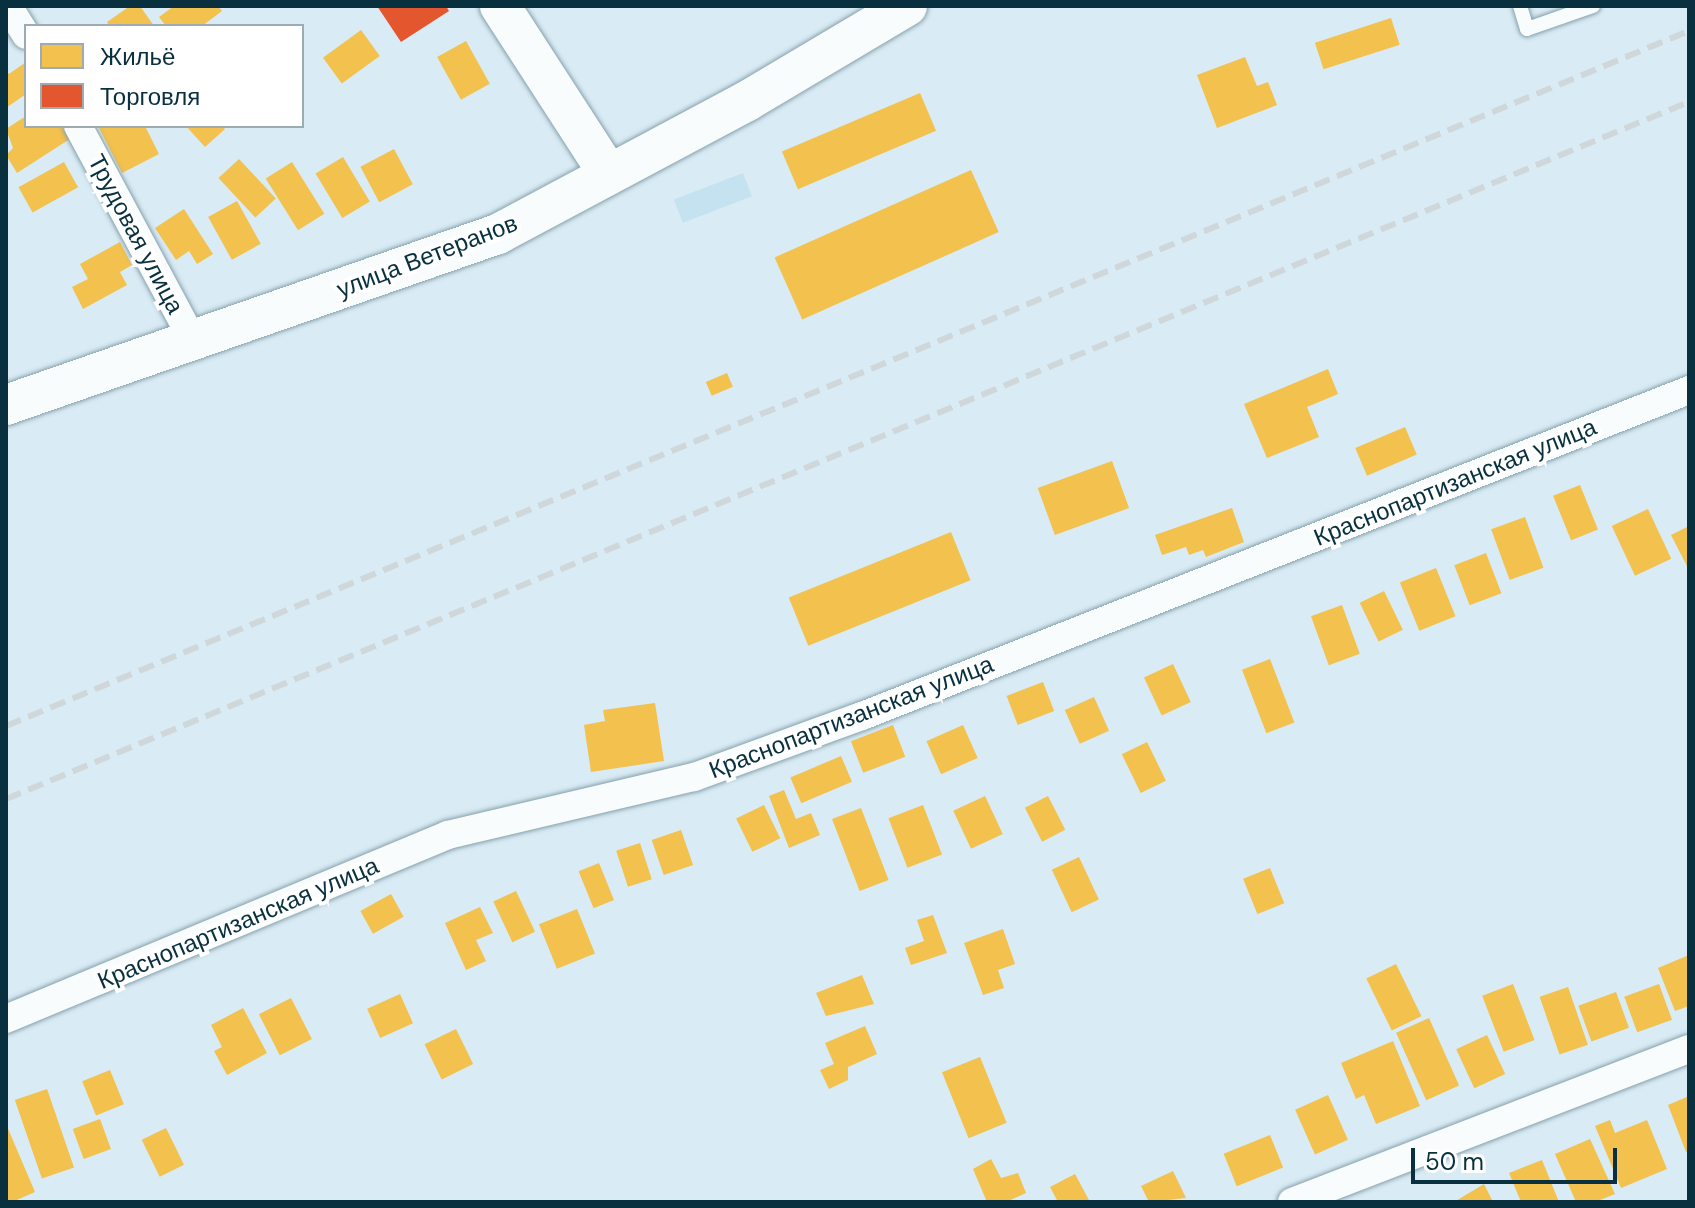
<!DOCTYPE html>
<meta charset="utf-8">
<style>
body{margin:0}
#map{position:relative;width:1695px;height:1208px;overflow:hidden;background:#d9ebf4;font-family:"DM Sans",sans-serif}
div>[style]{position:absolute}
[style*='--x']{left:calc(var(--x)*1px);top:calc(var(--y)*1px);width:calc(var(--w)*1px);rotate:calc(var(--a)*1deg)}
.built>*{inset:0;background:#c5e2f0;transform-origin:0 0}
.homes>*{inset:0;background:#f2c14e;transform-origin:0 0}
.shops>*{inset:0;background:#e4572e}
.roads{filter:drop-shadow(0 0 2px #86a1ac) drop-shadow(0 0 2px #86a1ac)}
.service>*{height:14px;margin:-7px;padding:0 7px;transform-origin:7px;border-radius:7px;background:#f9fcfd}
.minor>*{height:28px;margin:-14px;padding:0 14px;transform-origin:14px;border-radius:14px;background:#f9fcfd}
.secondary>*{height:40px;margin:-20px;padding:0 20px;transform-origin:20px;border-radius:20px;background:#f9fcfd}
.rail>*{height:6px;margin-top:-3px;transform-origin:0;background:repeating-linear-gradient(90deg,#d0d7da 0 16px,transparent 0 24px)}
span{translate:-50% -50%;white-space:nowrap;text-align:center;line-height:1.15;-webkit-text-stroke:8px #fff;paint-order:stroke}
.street-label{font-size:24px;color:#08303f}
.frame{position:absolute;inset:0;border:8px solid #08303f;pointer-events:none}
.legend{position:absolute;left:24px;top:24px;width:280px;height:104px;box-sizing:border-box;background:#fff;border:2px solid #9cacb2;margin:0;padding:10px 14px;list-style:none;font-size:24px;color:#08303f}
.legend li{display:flex;align-items:center;gap:16px;height:40px}
.legend b{width:40px;border:2px solid #9cacb2}
.scale{position:absolute;left:1411px;top:1148px;width:206px;height:36px;box-sizing:border-box;border:4px solid #08303f;border-top:0;padding-left:10px;font-size:24px;line-height:28px;white-space:nowrap;color:#08303f;-webkit-text-stroke:6px #fff;paint-order:stroke}
</style>
<div id="map">
<div class="built">
<div style="left:743px;top:173px;width:25px;height:74px;rotate:69deg"></div>
</div>
<div class="homes">
<div style="clip-path:polygon(130px 6px,140px 6px,154px 26px,109px 26px,107px 22px)"></div>
<div style="clip-path:polygon(174px 6px,218px 6px,222px 11px,202px 26px,166px 26px,159px 17px)"></div>
<div style="left:1391px;top:18px;width:28px;height:80px;rotate:72deg"></div>
<div style="left:361px;top:30px;width:32px;height:47px;rotate:54deg"></div>
<div style="left:466px;top:41px;width:49px;height:33px;rotate:61deg"></div>
<div style="clip-path:polygon(1245px 57px,1257px 86px,1268px 82px,1277px 105px,1217px 128px,1197px 75px)"></div>
<div style="clip-path:polygon(26px 62px,26px 94px,6px 108px,6px 70px,9px 74px)"></div>
<div style="left:920px;top:93px;width:41px;height:150px;rotate:67deg"></div>
<div style="clip-path:polygon(26px 116px,26px 126px,70px 126px,76px 135px,17px 173px,6px 155px,13px 148px,6px 129px)"></div>
<div style="clip-path:polygon(98px 126px,145px 126px,159px 154px,122px 173px)"></div>
<div style="clip-path:polygon(186px 126px,222px 126px,225px 129px,205px 147px)"></div>
<div style="left:394px;top:149px;width:40px;height:38px;rotate:62deg"></div>
<div style="left:343px;top:157px;width:52px;height:32px;rotate:59deg"></div>
<div style="left:239px;top:159px;width:54px;height:28px;rotate:47deg"></div>
<div style="left:64px;top:162px;width:29px;height:52px;rotate:61deg"></div>
<div style="left:292px;top:162px;width:61px;height:31px;rotate:58deg"></div>
<div style="left:971px;top:170px;width:68px;height:215px;rotate:66deg"></div>
<div style="left:237px;top:201px;width:49px;height:33px;rotate:61deg"></div>
<div style="clip-path:polygon(184px 209px,213px 254px,197px 264px,189px 251px,176px 260px,155px 228px)"></div>
<div style="clip-path:polygon(120px 242px,132px 265px,120px 272px,127px 285px,83px 309px,72px 287px,88px 279px,80px 264px)"></div>
<div style="clip-path:polygon(1328px 369px,1338px 394px,1307px 407px,1319px 437px,1267px 458px,1244px 404px)"></div>
<div style="left:727px;top:373px;width:15px;height:23px;rotate:67deg"></div>
<div style="left:1405px;top:427px;width:30px;height:54px;rotate:67deg"></div>
<div style="left:1112px;top:461px;width:50px;height:79px;rotate:70deg"></div>
<div style="left:1580px;top:485px;width:48px;height:29px;rotate:68deg"></div>
<div style="clip-path:polygon(1232px 508px,1244px 542px,1206px 557px,1203px 550px,1189px 555px,1186px 547px,1162px 555px,1155px 535px)"></div>
<div style="left:1648px;top:509px;width:55px;height:40px;rotate:65deg"></div>
<div style="left:1525px;top:517px;width:54px;height:36px;rotate:70deg"></div>
<div style="clip-path:polygon(1689px 526px,1689px 570px,1671px 535px)"></div>
<div style="left:951px;top:532px;width:52px;height:175px;rotate:68deg"></div>
<div style="left:1486px;top:553px;width:43px;height:34px;rotate:69deg"></div>
<div style="left:1436px;top:568px;width:52px;height:39px;rotate:68deg"></div>
<div style="left:1384px;top:591px;width:43px;height:27px;rotate:64deg"></div>
<div style="left:1342px;top:605px;width:52px;height:33px;rotate:70deg"></div>
<div style="left:1270px;top:659px;width:68px;height:30px;rotate:69deg"></div>
<div style="left:1173px;top:664px;width:42px;height:32px;rotate:65deg"></div>
<div style="left:1043px;top:682px;width:31px;height:39px;rotate:69deg"></div>
<div style="left:1094px;top:697px;width:37px;height:32px;rotate:66deg"></div>
<div style="clip-path:polygon(655px 703px,664px 761px,591px 772px,584px 725px,605px 721px,603px 710px)"></div>
<div style="left:893px;top:725px;width:34px;height:45px;rotate:69deg"></div>
<div style="left:963px;top:725px;width:36px;height:40px;rotate:66deg"></div>
<div style="left:1147px;top:742px;width:43px;height:28px;rotate:64deg"></div>
<div style="left:841px;top:756px;width:28px;height:55px;rotate:67deg"></div>
<div style="clip-path:polygon(784px 790px,796px 819px,811px 813px,820px 835px,789px 848px,769px 796px)"></div>
<div style="left:985px;top:796px;width:42px;height:35px;rotate:65deg"></div>
<div style="left:1048px;top:796px;width:38px;height:26px;rotate:63deg"></div>
<div style="left:764px;top:805px;width:37px;height:31px;rotate:64deg"></div>
<div style="left:923px;top:805px;width:53px;height:37px;rotate:69deg"></div>
<div style="left:861px;top:808px;width:77px;height:31px;rotate:69deg"></div>
<div style="left:681px;top:830px;width:37px;height:31px;rotate:71deg"></div>
<div style="left:640px;top:843px;width:38px;height:25px;rotate:72deg"></div>
<div style="left:1079px;top:857px;width:47px;height:30px;rotate:65deg"></div>
<div style="left:599px;top:863px;width:40px;height:22px;rotate:68deg"></div>
<div style="left:1270px;top:868px;width:38px;height:29px;rotate:68deg"></div>
<div style="left:516px;top:891px;width:45px;height:25px;rotate:65deg"></div>
<div style="left:391px;top:894px;width:26px;height:35px;rotate:61deg"></div>
<div style="clip-path:polygon(480px 907px,493px 933px,476px 940px,486px 961px,466px 970px,445px 923px)"></div>
<div style="left:577px;top:909px;width:48px;height:41px;rotate:68deg"></div>
<div style="clip-path:polygon(933px 915px,947px 953px,911px 965px,905px 948px,924px 941px,917px 920px)"></div>
<div style="clip-path:polygon(1003px 929px,1015px 964px,998px 970px,1004px 988px,983px 995px,964px 943px)"></div>
<div style="clip-path:polygon(1689px 955px,1689px 1006px,1675px 1011px,1658px 968px)"></div>
<div style="left:1396px;top:964px;width:58px;height:33px;rotate:64deg"></div>
<div style="clip-path:polygon(862px 975px,874px 1004px,826px 1016px,816px 993px)"></div>
<div style="left:1513px;top:984px;width:60px;height:33px;rotate:69deg"></div>
<div style="left:1659px;top:984px;width:38px;height:37px;rotate:70deg"></div>
<div style="left:1568px;top:987px;width:61px;height:30px;rotate:71deg"></div>
<div style="left:1616px;top:992px;width:38px;height:40px;rotate:70deg"></div>
<div style="left:400px;top:994px;width:32px;height:36px;rotate:66deg"></div>
<div style="left:291px;top:998px;width:46px;height:36px;rotate:63deg"></div>
<div style="clip-path:polygon(243px 1008px,267px 1053px,227px 1075px,214px 1051px,222px 1047px,211px 1025px)"></div>
<div style="left:1429px;top:1018px;width:74px;height:36px;rotate:66deg"></div>
<div style="clip-path:polygon(865px 1026px,877px 1054px,848px 1067px,848px 1080px,829px 1089px,820px 1070px,834px 1064px,825px 1043px)"></div>
<div style="left:456px;top:1029px;width:39px;height:35px;rotate:64deg"></div>
<div style="left:1487px;top:1035px;width:43px;height:34px;rotate:65deg"></div>
<div style="clip-path:polygon(1393px 1041px,1420px 1106px,1376px 1124px,1364px 1095px,1356px 1099px,1341px 1063px)"></div>
<div style="left:980px;top:1057px;width:71px;height:41px;rotate:68deg"></div>
<div style="left:110px;top:1070px;width:37px;height:30px;rotate:68deg"></div>
<div style="left:47px;top:1089px;width:83px;height:34px;rotate:71deg"></div>
<div style="left:1328px;top:1095px;width:49px;height:36px;rotate:66deg"></div>
<div style="clip-path:polygon(1689px 1096px,1689px 1151px,1686px 1152px,1668px 1105px)"></div>
<div style="left:100px;top:1119px;width:32px;height:29px;rotate:70deg"></div>
<div style="clip-path:polygon(1610px 1120px,1615px 1133px,1647px 1120px,1667px 1169px,1621px 1188px,1595px 1126px)"></div>
<div style="clip-path:polygon(6px 1124px,35px 1192px,12px 1202px,6px 1202px)"></div>
<div style="left:166px;top:1128px;width:41px;height:27px;rotate:64deg"></div>
<div style="left:1270px;top:1135px;width:35px;height:50px;rotate:68deg"></div>
<div style="clip-path:polygon(1590px 1139px,1615px 1194px,1595px 1202px,1576px 1202px,1555px 1154px)"></div>
<div style="clip-path:polygon(991px 1159px,1001px 1178px,1018px 1173px,1026px 1193px,1006px 1202px,987px 1202px,973px 1169px)"></div>
<div style="clip-path:polygon(1542px 1160px,1559px 1202px,1521px 1202px,1509px 1173px)"></div>
<div style="clip-path:polygon(1173px 1171px,1186px 1198px,1149px 1202px,1141px 1186px)"></div>
<div style="clip-path:polygon(1075px 1174px,1090px 1202px,1058px 1202px,1050px 1187px)"></div>
<div style="clip-path:polygon(1484px 1184px,1493px 1202px,1454px 1202px)"></div>
</div>
<div class="shops">
<div style="clip-path:polygon(377px 6px,446px 6px,449px 11px,401px 42px)"></div>
</div>
<div class="roads">
<div class="service">
<div style="--x:1520;--y:6;--w:24;--a:73"></div>
<div style="--x:1527;--y:29;--w:70;--a:-19.2"></div>
</div>
<div class="minor">
<div style="--x:8;--y:6;--w:34;--a:58"></div>
<div style="--x:78;--y:126;--w:245;--a:61.8"></div>
<div style="--x:6;--y:1019;--w:479;--a:-22.6"></div>
<div style="--x:448;--y:835;--w:253;--a:-13.3"></div>
<div style="--x:694;--y:777;--w:179;--a:-20"></div>
<div style="--x:862;--y:716;--w:889;--a:-21.51"></div>
<div style="--x:1292;--y:1202;--w:425;--a:-21.1"></div>
</div>
<div class="secondary">
<div style="--x:500;--y:6;--w:199;--a:57.1"></div>
<div style="--x:6;--y:405;--w:521;--a:-19.17"></div>
<div style="--x:498;--y:234;--w:282;--a:-28.1"></div>
<div style="--x:747;--y:101;--w:186;--a:-30.7"></div>
</div>
</div>
<div class="rail">
<div style="--x:6;--y:726;--w:1821;--a:-22.44"></div>
<div style="--x:6;--y:799;--w:1822;--a:-22.5"></div>
</div>
<div class="street-label">
<span style="left:136px;top:234px;rotate:62deg">Трудовая улица</span>
<span style="left:427px;top:256px;rotate:-21deg">улица Ветеранов</span>
<span style="left:1455px;top:482px;rotate:-22deg">Краснопартизанская улица</span>
<span style="left:851px;top:717px;rotate:-21deg">Краснопартизанская улица</span>
<span style="left:238px;top:923px;rotate:-23deg">Краснопартизанская улица</span>
</div>
<div class="frame"></div>
<ul class="legend">
<li><b style="height:22px;background:#f2c14e"></b>Жильё</li>
<li><b style="height:22px;background:#e4572e"></b>Торговля</li>
</ul>
<div class="scale">50 m</div>
</div>
